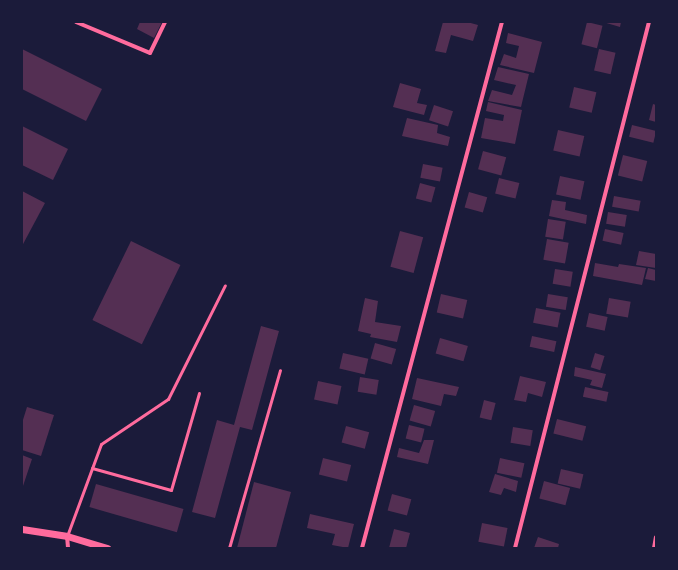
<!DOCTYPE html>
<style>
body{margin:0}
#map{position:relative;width:678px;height:570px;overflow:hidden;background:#1b1b3a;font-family:"Nunito Sans",sans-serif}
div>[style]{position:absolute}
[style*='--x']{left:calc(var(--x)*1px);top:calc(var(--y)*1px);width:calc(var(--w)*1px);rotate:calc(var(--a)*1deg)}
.building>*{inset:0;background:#542f53;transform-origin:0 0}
.service>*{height:3px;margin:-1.5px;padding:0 1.5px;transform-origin:1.5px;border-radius:1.5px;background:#ff6b9d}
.minor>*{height:4px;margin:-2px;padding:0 2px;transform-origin:2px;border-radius:2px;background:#ff6b9d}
.tertiary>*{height:7px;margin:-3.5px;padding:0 3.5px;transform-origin:3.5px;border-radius:3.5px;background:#ff6b9d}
span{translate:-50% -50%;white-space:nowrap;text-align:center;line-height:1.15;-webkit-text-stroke:3px #1b1b3a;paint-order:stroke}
.frame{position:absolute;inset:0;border:23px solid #1b1b3a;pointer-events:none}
</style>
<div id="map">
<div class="building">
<div style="clip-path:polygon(140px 22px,162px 22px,154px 38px,137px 29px)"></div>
<div style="clip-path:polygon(443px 22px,467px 22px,478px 25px,473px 41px,451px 35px,446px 53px,435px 51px)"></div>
<div style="left:587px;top:22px;width:16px;height:23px;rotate:14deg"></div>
<div style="clip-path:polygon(603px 22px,621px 22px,620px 27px)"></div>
<div style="clip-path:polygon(508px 33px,542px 42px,534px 73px,500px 65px,504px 54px,516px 58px,519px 46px,506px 43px)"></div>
<div style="clip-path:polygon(22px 49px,102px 89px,86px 121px,22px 89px)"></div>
<div style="left:599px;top:49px;width:17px;height:22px;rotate:13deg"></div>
<div style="clip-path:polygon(498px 67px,529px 74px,521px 107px,488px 101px,492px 90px,512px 95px,516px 85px,494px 80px)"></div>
<div style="clip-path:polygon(400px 83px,421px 89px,417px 103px,427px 105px,424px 115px,393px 107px)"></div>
<div style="left:574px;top:87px;width:23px;height:21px;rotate:13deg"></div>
<div style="clip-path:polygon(488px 102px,522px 110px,515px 144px,481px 138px,485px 118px,503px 121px,504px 115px,486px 111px)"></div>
<div style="clip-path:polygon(653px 104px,656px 105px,656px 122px,649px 120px)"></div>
<div style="left:434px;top:105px;width:20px;height:16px;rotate:18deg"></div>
<div style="clip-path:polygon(407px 118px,438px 125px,437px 133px,450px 137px,448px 146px,402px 136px)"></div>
<div style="left:632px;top:125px;width:25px;height:12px;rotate:14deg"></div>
<div style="clip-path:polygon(22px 126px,68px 149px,53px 180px,22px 165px)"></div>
<div style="left:558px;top:130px;width:27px;height:21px;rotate:13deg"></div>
<div style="left:483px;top:151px;width:24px;height:19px;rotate:15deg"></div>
<div style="left:623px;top:155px;width:25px;height:21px;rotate:14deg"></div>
<div style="left:423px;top:164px;width:20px;height:14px;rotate:11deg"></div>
<div style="left:560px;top:176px;width:25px;height:19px;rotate:12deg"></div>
<div style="left:499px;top:178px;width:21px;height:16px;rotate:14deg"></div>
<div style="left:420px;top:183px;width:16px;height:16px;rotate:15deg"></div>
<div style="clip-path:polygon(22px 191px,45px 203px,22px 246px)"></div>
<div style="left:469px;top:192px;width:19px;height:16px;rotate:16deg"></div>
<div style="left:614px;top:196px;width:27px;height:11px;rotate:10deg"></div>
<div style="clip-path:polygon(552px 200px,566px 202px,565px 210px,587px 215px,586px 224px,549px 216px)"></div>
<div style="left:608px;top:212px;width:19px;height:12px;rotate:9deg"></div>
<div style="left:548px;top:219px;width:18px;height:18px;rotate:9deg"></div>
<div style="left:605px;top:229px;width:19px;height:12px;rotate:12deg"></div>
<div style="left:400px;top:231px;width:24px;height:37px;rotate:15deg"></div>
<div style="left:547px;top:239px;width:22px;height:21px;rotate:10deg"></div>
<div style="left:131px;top:241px;width:55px;height:88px;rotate:26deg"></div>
<div style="clip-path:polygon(639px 251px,656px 254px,656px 268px,636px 265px)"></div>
<div style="clip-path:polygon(595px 263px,618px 267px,619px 264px,646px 268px,642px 285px,593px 276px)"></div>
<div style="clip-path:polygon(648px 268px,656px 270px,656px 281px,645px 279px)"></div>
<div style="left:555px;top:269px;width:18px;height:15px;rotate:9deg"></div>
<div style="left:441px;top:294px;width:27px;height:19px;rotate:13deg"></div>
<div style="left:548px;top:294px;width:20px;height:13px;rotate:9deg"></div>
<div style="clip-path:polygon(365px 298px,378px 301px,375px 322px,401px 326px,397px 342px,370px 337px,371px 334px,358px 331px)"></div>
<div style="left:609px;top:298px;width:22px;height:16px;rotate:10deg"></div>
<div style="left:536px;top:308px;width:25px;height:15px;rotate:11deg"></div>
<div style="left:589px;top:313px;width:19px;height:14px;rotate:12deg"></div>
<div style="clip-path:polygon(261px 326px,279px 331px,252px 430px,240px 427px,215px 518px,192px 512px,217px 420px,234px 425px)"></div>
<div style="left:532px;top:336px;width:25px;height:11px;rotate:12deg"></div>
<div style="left:440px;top:338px;width:29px;height:16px;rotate:16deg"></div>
<div style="left:375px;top:343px;width:22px;height:16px;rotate:16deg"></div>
<div style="left:343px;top:353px;width:26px;height:16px;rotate:13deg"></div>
<div style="left:595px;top:353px;width:10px;height:15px;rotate:17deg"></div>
<div style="clip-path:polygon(575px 367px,606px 374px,602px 388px,590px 385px,592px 380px,574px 376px)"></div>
<div style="clip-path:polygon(520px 376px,546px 382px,542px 397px,528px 393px,526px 402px,514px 400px)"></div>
<div style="left:360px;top:377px;width:19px;height:15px;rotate:9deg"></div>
<div style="clip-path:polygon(417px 378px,459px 387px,456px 396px,444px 394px,441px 406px,412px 399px)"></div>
<div style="left:318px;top:381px;width:24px;height:19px;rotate:12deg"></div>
<div style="left:585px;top:387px;width:24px;height:10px;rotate:12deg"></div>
<div style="left:484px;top:400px;width:12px;height:18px;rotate:14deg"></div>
<div style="left:414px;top:405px;width:22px;height:16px;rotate:16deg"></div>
<div style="clip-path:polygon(27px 407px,54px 415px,41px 456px,22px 450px,22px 423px)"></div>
<div style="left:557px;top:419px;width:30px;height:15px;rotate:14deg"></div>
<div style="left:409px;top:425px;width:16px;height:14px;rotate:14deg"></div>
<div style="left:346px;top:426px;width:24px;height:17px;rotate:15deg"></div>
<div style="left:513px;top:427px;width:20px;height:16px;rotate:9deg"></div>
<div style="clip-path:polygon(424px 440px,434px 440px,428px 464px,397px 457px,399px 448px,419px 453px)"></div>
<div style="clip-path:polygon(22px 455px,32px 459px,22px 489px)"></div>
<div style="left:323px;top:458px;width:29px;height:17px;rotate:14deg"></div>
<div style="left:500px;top:458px;width:25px;height:15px;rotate:12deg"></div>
<div style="left:561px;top:469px;width:23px;height:15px;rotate:13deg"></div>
<div style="clip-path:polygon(495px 474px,518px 481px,516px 492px,504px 488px,501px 495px,489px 492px)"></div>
<div style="left:544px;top:481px;width:27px;height:18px;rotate:15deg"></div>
<div style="clip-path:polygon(254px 482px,291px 492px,276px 548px,237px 548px)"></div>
<div style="left:96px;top:484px;width:91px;height:24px;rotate:16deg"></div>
<div style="left:392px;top:494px;width:20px;height:17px;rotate:15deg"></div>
<div style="clip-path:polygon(310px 514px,354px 524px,348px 548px,332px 545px,335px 534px,307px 528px)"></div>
<div style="left:482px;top:523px;width:26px;height:19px;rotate:11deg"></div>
<div style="clip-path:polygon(394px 529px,410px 533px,406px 548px,389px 548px)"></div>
<div style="clip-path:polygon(538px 537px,559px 544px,558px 548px,534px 548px)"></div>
</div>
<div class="service">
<div style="--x:92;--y:468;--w:82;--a:15.6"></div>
<div style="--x:171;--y:490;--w:101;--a:-73.9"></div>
<div style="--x:67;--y:536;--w:98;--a:-69.7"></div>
<div style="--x:101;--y:444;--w:81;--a:-33.9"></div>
<div style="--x:168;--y:399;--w:127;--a:-63.4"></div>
<div style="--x:229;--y:548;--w:185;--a:-74"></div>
</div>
<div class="minor">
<div style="--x:76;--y:22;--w:80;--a:22.7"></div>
<div style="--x:150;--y:53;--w:34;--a:-64"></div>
<div style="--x:67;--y:536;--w:12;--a:85"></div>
<div style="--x:362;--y:548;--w:544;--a:-75.1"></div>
<div style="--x:515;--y:548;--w:543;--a:-75.71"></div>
<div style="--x:654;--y:548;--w:11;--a:-80"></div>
</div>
<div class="tertiary">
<div style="--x:22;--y:529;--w:46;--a:8.8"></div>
<div style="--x:67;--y:536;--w:42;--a:16.7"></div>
</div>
<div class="frame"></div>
</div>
